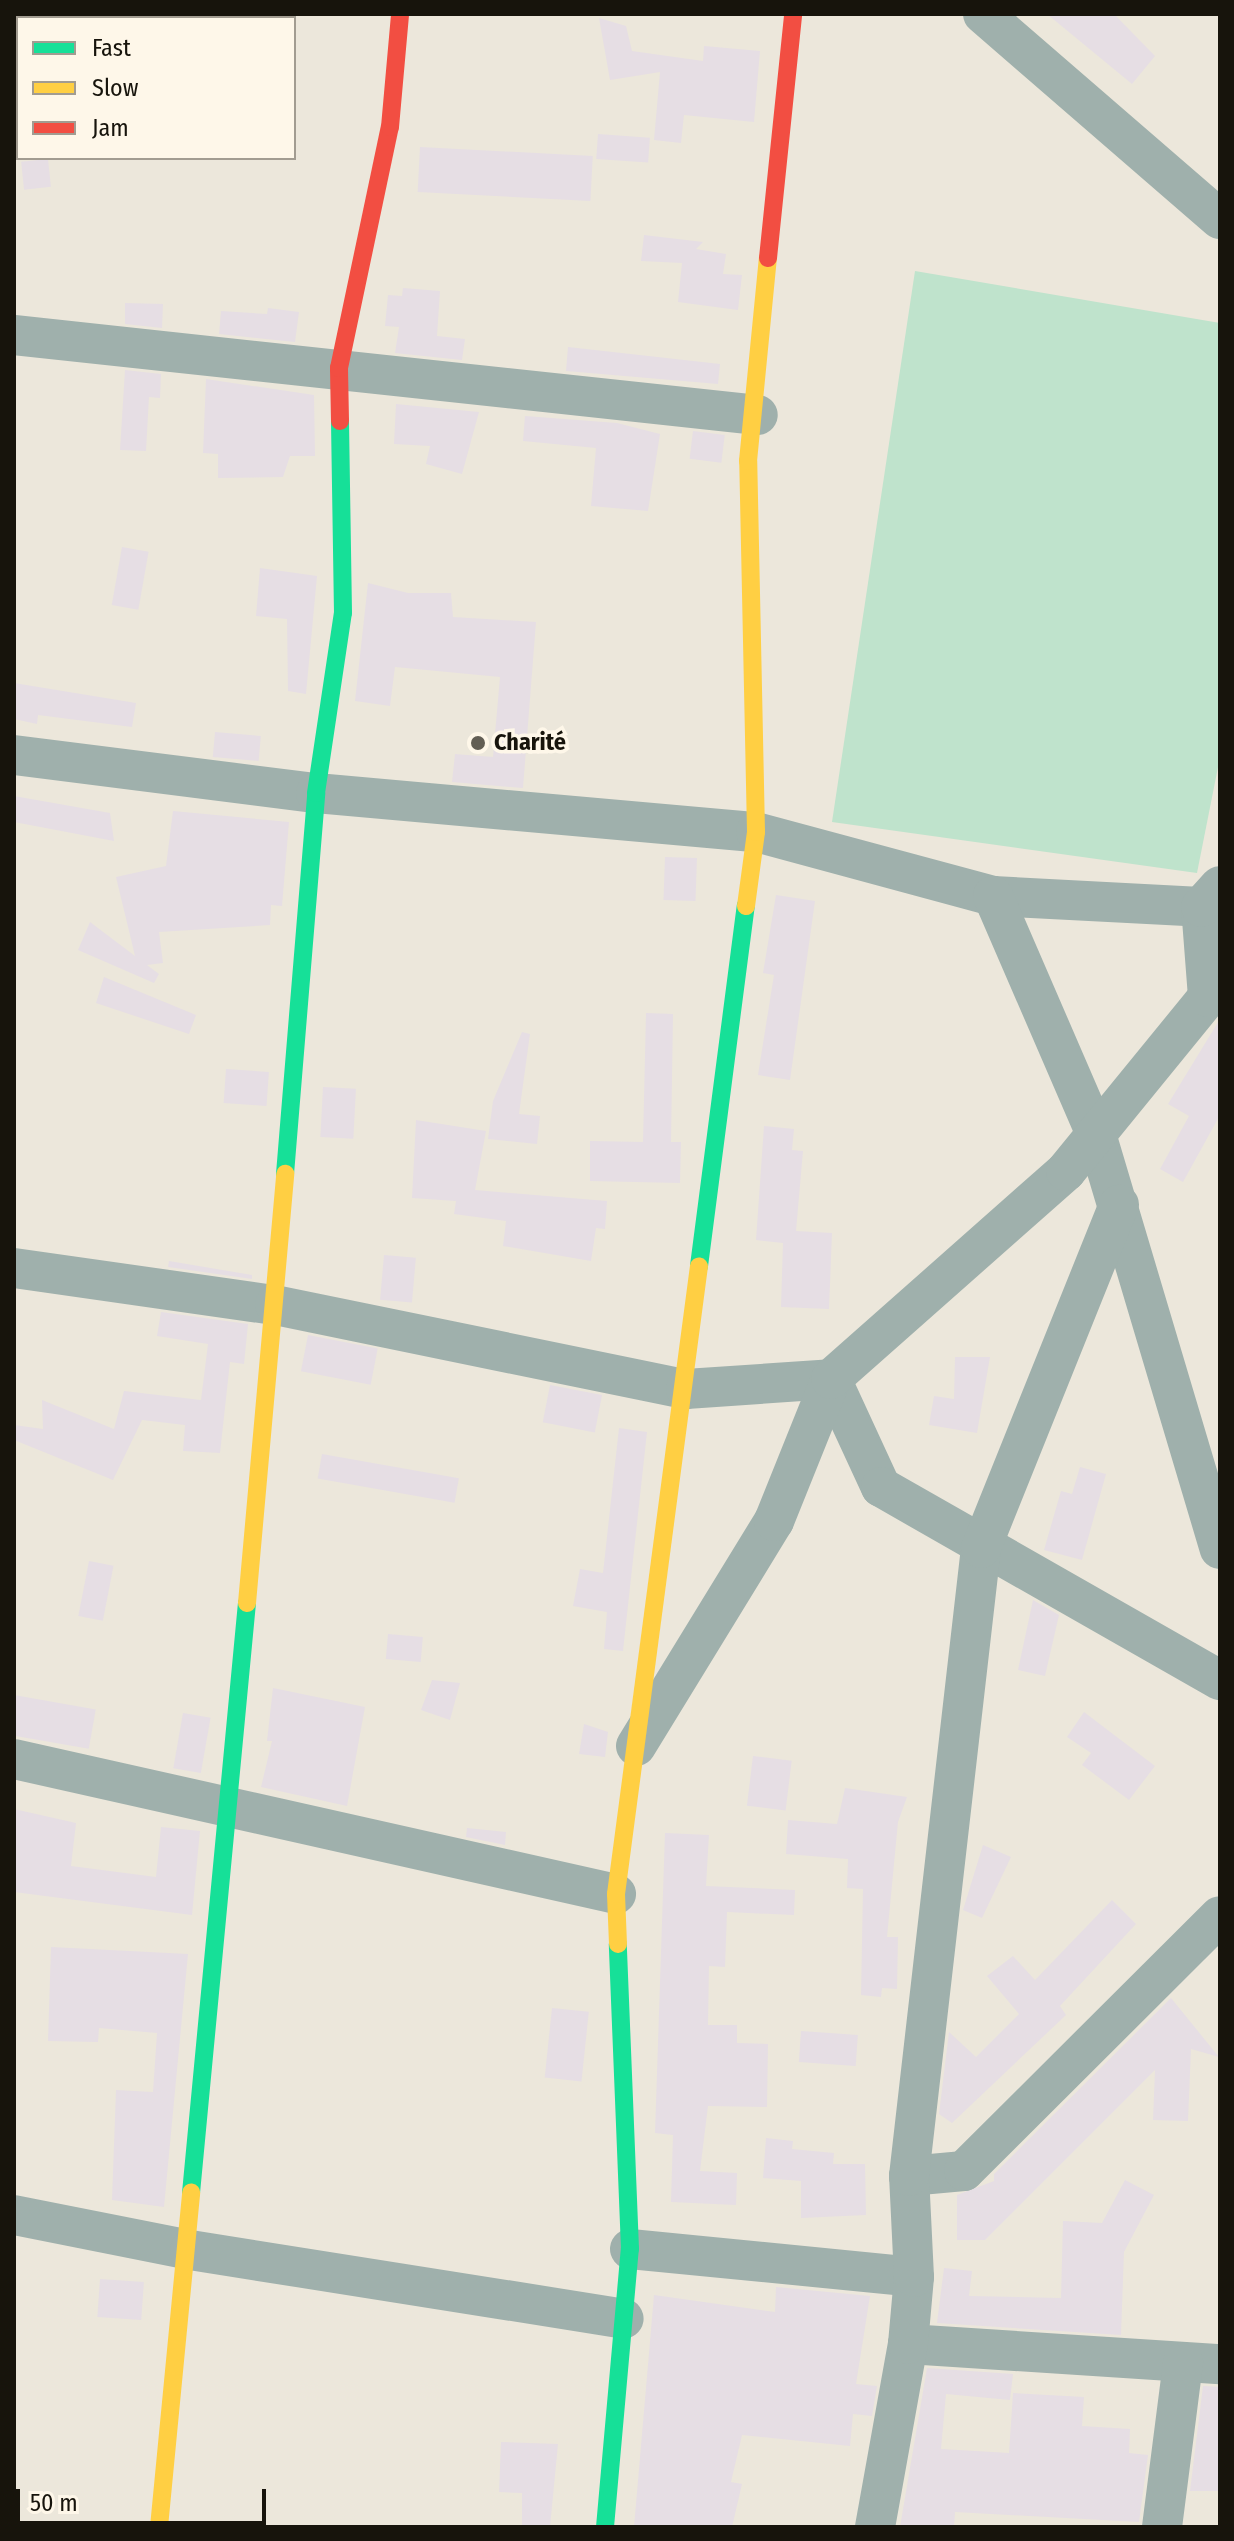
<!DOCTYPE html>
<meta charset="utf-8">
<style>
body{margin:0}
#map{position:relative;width:1234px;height:2541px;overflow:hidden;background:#ece7db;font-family:"Fira Sans Condensed",sans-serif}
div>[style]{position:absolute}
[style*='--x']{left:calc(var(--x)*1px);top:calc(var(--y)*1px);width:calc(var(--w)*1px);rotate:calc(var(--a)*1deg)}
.green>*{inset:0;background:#bfe3cc}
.building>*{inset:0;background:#e6dee4;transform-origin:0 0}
.street>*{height:40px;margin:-20px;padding:0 20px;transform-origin:20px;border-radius:20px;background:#9fb0ac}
.fast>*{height:18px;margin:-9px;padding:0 9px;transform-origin:9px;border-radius:9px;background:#16e098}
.slow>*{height:18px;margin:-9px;padding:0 9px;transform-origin:9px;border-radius:9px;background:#ffcf43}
.jam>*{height:18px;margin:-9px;padding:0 9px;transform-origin:9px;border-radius:9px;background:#f24e42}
.dots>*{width:22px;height:22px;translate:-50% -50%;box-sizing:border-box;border:4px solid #fef7e9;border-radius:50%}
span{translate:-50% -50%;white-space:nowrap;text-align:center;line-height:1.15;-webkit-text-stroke:7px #fef7e9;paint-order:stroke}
.poi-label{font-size:24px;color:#17140c;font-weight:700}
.left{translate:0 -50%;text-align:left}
.frame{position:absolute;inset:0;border:16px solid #17140c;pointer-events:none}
.legend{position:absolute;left:16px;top:16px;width:280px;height:144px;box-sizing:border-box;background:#fef7e9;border:2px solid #a29c91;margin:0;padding:10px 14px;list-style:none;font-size:24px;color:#17140c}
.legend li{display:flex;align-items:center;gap:16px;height:40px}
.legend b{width:40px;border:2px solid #a29c91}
.scale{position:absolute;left:16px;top:2489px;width:250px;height:36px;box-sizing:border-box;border:4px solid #17140c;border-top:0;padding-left:10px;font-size:24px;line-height:28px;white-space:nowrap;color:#17140c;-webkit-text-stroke:6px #fef7e9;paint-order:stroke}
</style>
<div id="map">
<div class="green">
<div style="clip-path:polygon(915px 271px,1220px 323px,1220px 757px,1197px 873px,832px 822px)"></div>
</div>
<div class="building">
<div style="clip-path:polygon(1047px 14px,1114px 14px,1155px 56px,1132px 84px)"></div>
<div style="clip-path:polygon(599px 18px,626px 26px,632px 51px,703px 61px,704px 46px,760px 51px,754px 122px,684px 115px,681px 143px,654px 140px,660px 72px,610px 80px)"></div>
<div style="left:598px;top:134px;width:52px;height:25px;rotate:4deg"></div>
<div style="left:420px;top:147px;width:173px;height:45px;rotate:3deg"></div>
<div style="left:48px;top:159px;width:28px;height:27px;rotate:84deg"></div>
<div style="clip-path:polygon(644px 235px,703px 242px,696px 249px,726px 254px,723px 274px,742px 275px,738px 310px,678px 302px,682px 263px,641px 261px)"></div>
<div style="clip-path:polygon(403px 288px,440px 291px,437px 336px,465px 339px,462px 360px,395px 353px,399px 327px,385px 326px,388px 295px,402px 296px)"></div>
<div style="clip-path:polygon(125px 303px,163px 304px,162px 328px,125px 324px)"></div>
<div style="clip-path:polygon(268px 308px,299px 312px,295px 342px,219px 334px,221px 311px,267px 314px)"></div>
<div style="clip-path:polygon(568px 347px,720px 364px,718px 384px,566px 371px)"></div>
<div style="clip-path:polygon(125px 370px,161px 374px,160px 398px,149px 397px,146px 451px,120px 450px)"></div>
<div style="clip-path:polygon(206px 379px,314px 395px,315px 456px,290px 456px,283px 477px,218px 478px,218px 454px,203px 453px)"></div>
<div style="clip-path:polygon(396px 404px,479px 412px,462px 474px,426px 464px,430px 446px,394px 444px)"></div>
<div style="clip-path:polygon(525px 416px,617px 423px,660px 434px,648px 511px,591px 506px,596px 448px,523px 441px)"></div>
<div style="left:693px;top:431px;width:32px;height:28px;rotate:7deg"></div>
<div style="left:122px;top:547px;width:27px;height:59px;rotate:10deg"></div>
<div style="clip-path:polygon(260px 568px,317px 576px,306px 694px,288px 691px,287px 619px,256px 616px)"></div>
<div style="clip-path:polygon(368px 583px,408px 593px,451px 593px,453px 617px,536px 622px,523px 788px,452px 782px,455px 754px,493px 757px,500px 677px,395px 667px,390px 706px,355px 701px)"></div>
<div style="clip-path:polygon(14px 683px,136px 703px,132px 727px,38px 715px,37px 724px,14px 719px)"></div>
<div style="left:215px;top:732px;width:46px;height:25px;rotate:5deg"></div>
<div style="clip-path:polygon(14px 796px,110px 813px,114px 841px,14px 822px)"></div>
<div style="clip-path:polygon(173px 811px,289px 822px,282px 906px,271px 905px,270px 925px,159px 932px,163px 963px,147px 965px,159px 974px,154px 983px,78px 950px,90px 922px,135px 956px,116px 877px,166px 866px)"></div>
<div style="left:665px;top:857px;width:32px;height:43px;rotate:2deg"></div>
<div style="clip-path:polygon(776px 895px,815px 901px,790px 1080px,758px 1075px,774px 975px,763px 973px)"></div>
<div style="clip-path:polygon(104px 977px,196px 1015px,189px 1034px,96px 1003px)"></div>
<div style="clip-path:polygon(646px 1013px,673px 1014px,671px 1142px,681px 1142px,680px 1183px,590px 1181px,590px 1141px,643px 1142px)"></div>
<div style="clip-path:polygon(1220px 1019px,1220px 1115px,1183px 1182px,1160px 1169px,1189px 1116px,1168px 1104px)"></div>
<div style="clip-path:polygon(522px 1032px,530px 1034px,519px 1114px,540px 1116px,537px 1144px,488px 1139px,493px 1101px)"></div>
<div style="left:226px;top:1069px;width:43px;height:34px;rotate:4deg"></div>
<div style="left:323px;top:1087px;width:33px;height:50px;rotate:3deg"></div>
<div style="clip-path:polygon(416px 1120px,486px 1131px,475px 1190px,607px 1201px,605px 1229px,596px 1228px,591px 1261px,503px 1246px,506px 1221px,454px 1214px,456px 1201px,412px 1198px)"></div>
<div style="clip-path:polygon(764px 1126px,794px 1129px,792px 1150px,803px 1151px,796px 1231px,832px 1233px,829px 1309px,781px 1307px,783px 1243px,756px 1240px)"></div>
<div style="left:384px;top:1255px;width:32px;height:45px;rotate:5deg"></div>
<div style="clip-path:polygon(169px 1261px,252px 1275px,252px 1279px,168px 1267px)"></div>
<div style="clip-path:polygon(161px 1312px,248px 1324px,244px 1364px,230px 1362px,220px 1453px,183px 1451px,185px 1425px,142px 1420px,113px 1480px,14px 1440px,14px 1425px,43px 1429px,42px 1400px,114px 1429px,124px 1391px,201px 1400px,208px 1344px,157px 1336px)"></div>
<div style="left:308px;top:1335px;width:71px;height:37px;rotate:11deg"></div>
<div style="clip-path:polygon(955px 1357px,990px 1357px,977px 1433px,929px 1425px,934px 1396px,954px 1399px)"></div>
<div style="left:550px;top:1385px;width:53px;height:38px;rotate:11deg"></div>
<div style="clip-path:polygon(619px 1428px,647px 1432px,623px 1651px,604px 1649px,607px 1612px,573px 1606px,580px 1569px,603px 1573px)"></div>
<div style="left:322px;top:1454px;width:139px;height:25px;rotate:10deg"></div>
<div style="clip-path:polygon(1080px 1467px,1106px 1474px,1082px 1560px,1044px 1550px,1061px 1491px,1072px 1494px)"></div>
<div style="left:89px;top:1561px;width:25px;height:56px;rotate:11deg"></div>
<div style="clip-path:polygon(1033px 1600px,1059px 1615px,1045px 1676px,1018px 1670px)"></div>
<div style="left:388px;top:1634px;width:35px;height:25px;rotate:5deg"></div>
<div style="clip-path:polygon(432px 1680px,460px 1683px,450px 1720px,421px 1710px)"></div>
<div style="clip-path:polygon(273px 1688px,365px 1707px,347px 1806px,261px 1787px,272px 1741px,267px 1741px)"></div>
<div style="left:14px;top:1695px;width:83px;height:40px;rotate:10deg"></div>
<div style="clip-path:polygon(1084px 1712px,1155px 1766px,1129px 1800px,1082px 1765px,1091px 1753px,1067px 1737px)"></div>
<div style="left:183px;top:1713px;width:28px;height:56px;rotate:10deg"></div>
<div style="clip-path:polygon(584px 1724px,608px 1732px,605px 1757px,579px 1754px)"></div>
<div style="left:753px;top:1756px;width:39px;height:50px;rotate:7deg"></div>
<div style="clip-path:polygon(845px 1788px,907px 1797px,898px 1822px,887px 1937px,898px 1937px,897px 1989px,882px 1988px,881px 1997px,861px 1995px,863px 1889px,847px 1888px,848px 1859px,786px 1854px,788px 1820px,837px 1824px)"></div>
<div style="clip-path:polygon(14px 1809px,76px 1823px,71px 1866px,156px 1877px,161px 1827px,200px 1831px,192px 1915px,14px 1892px)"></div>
<div style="clip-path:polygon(467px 1828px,506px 1832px,505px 1845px,466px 1837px)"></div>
<div style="clip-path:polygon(665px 1833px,709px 1835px,706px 1886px,795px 1890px,794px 1915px,727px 1912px,725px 1967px,709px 1966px,708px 2025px,737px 2025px,737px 2043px,768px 2044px,767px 2107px,708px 2106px,700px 2171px,737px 2173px,736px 2205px,671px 2202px,673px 2135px,655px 2133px)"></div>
<div style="clip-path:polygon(983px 1845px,1011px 1857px,982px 1918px,963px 1910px)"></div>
<div style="clip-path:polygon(1112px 1900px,1136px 1924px,1060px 2006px,1066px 2015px,952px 2123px,939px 2114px,949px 2032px,976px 2057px,1019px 2014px,987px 1976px,1013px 1956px,1035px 1980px)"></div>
<div style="clip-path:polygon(51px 1947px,188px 1954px,164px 2207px,112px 2200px,116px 2090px,153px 2092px,157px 2033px,99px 2028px,98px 2042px,48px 2041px)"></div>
<div style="clip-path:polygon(1171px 1998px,1219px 2057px,1191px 2049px,1188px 2121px,1153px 2120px,1155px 2070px,985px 2240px,957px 2240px,957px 2195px,994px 2181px,994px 2174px)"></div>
<div style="left:552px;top:2008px;width:37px;height:70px;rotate:6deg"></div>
<div style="left:801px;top:2031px;width:57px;height:31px;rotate:4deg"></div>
<div style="clip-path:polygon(766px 2138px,793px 2141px,792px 2149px,834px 2153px,833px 2164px,865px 2164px,866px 2215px,801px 2218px,801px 2181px,763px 2178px)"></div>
<div style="clip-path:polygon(1125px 2180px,1154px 2195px,1124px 2252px,1121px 2335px,937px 2323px,944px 2268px,972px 2271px,969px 2296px,1061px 2298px,1063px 2221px,1102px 2223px)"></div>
<div style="left:100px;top:2279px;width:44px;height:38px;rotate:4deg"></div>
<div style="clip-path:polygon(776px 2287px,870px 2296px,856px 2384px,877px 2386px,872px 2416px,853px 2414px,850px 2446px,742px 2435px,731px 2482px,742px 2484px,732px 2527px,634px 2527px,654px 2295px,775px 2312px)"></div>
<div style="clip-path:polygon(927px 2368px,1013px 2374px,1010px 2400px,946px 2394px,941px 2449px,1009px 2453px,1013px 2393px,1084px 2397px,1082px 2426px,1130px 2429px,1129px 2453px,1148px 2455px,1139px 2522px,955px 2512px,954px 2527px,900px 2527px)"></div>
<div style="clip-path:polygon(1203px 2386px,1220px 2387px,1220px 2491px,1190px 2491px)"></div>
<div style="clip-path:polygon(501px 2442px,558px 2444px,550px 2527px,522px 2527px,522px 2493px,499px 2492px)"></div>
</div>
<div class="street">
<div style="--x:983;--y:14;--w:313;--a:40.9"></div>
<div style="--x:14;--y:335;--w:748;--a:6.14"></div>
<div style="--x:14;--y:755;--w:304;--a:7.2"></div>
<div style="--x:316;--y:793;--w:442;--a:5.1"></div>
<div style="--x:756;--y:832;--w:245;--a:15.1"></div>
<div style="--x:993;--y:896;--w:208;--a:3"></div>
<div style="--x:993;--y:896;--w:259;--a:66.6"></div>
<div style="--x:1096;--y:1134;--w:433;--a:73.4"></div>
<div style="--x:14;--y:1268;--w:264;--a:8.1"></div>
<div style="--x:275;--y:1305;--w:419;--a:11.6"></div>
<div style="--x:686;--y:1389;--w:145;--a:-3.9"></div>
<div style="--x:831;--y:1379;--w:119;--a:65.2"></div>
<div style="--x:881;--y:1487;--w:390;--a:29.7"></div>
<div style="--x:636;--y:1746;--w:264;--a:-58.5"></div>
<div style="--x:774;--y:1521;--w:153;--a:-68.1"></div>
<div style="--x:831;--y:1379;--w:314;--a:-41.5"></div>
<div style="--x:1066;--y:1171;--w:225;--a:-50.8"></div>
<div style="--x:1208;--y:997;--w:90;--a:-94.4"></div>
<div style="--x:1201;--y:907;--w:28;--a:-48"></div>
<div style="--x:14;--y:1759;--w:617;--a:12.64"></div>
<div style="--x:909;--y:2176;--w:55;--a:-5.2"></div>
<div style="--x:964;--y:2171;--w:361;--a:-44.9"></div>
<div style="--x:14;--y:2215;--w:179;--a:11.2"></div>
<div style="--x:190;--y:2250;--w:439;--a:9"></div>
<div style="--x:630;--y:2249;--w:285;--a:5.6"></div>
<div style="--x:908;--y:2344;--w:313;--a:3.7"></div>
<div style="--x:875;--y:2527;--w:186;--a:-79.8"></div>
<div style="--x:908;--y:2344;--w:67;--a:-84.9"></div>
<div style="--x:914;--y:2277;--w:101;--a:-92.8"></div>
<div style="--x:909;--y:2176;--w:632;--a:-83.46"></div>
<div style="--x:981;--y:1548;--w:370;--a:-68.1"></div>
<div style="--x:1162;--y:2527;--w:166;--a:-82.7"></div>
</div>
<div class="fast">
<div style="--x:285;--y:1174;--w:382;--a:-85.3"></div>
<div style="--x:316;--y:793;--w:182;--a:-81.5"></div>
<div style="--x:343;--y:613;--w:192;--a:-90.9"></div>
<div style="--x:699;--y:1266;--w:363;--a:-82.6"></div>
<div style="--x:191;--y:2193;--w:593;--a:-84.58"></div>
<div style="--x:605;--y:2527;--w:279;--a:-84.9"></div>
<div style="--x:630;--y:2249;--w:305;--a:-92.3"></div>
</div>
<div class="slow">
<div style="--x:746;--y:906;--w:75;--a:-82.3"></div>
<div style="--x:756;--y:832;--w:371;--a:-91.2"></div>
<div style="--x:748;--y:461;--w:204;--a:-84.4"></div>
<div style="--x:247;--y:1603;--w:431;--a:-84.9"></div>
<div style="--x:618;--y:1944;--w:50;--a:-92.3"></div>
<div style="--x:616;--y:1894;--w:633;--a:-82.47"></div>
<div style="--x:159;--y:2527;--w:336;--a:-84.5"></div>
</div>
<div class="jam">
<div style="--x:768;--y:258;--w:245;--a:-84.1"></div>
<div style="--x:340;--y:421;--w:53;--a:-91.1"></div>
<div style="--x:339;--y:368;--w:246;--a:-78.1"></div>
<div style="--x:390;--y:127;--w:113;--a:-84.9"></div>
</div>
<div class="dots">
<div style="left:478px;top:743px;background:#625e54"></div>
</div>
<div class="poi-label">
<span class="left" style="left:494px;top:743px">Charité</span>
</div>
<div class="frame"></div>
<ul class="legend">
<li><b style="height:10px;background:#16e098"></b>Fast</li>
<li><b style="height:10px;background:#ffcf43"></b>Slow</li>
<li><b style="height:10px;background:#f24e42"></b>Jam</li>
</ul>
<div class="scale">50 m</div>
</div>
